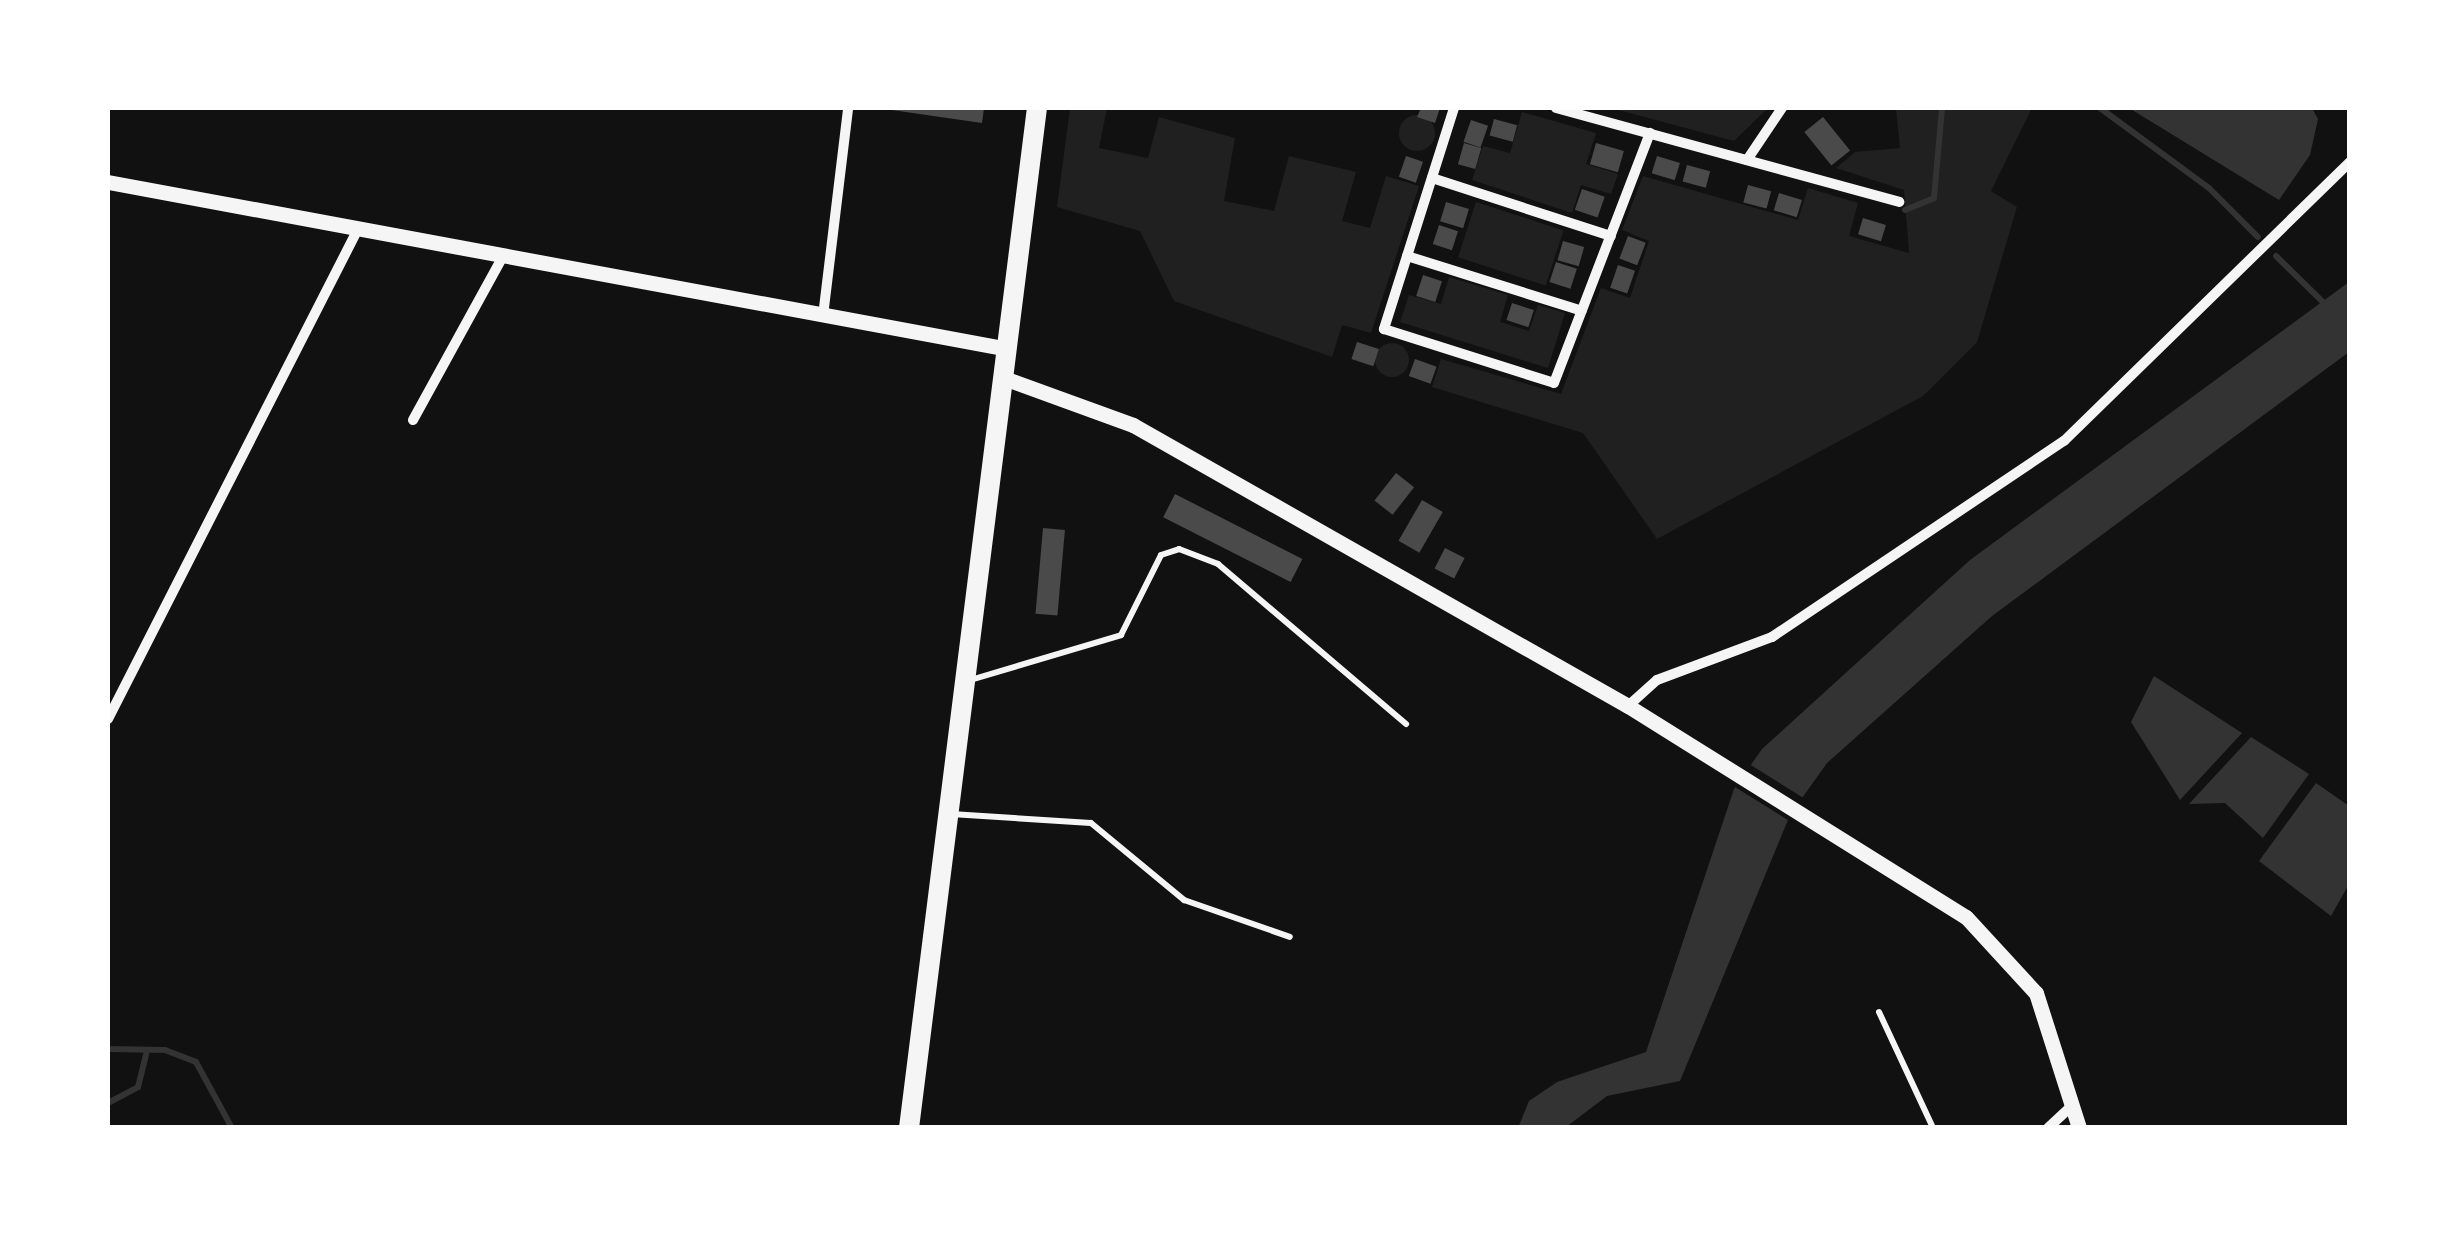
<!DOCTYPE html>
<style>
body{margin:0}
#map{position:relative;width:2457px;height:1235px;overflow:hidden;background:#111;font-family:"IBM Plex Sans",sans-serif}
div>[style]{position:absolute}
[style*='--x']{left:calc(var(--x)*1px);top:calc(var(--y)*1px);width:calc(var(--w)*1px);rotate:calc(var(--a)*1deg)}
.green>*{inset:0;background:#202020;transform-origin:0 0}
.round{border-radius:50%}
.water>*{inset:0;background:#333}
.pier>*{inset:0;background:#111;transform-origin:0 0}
.stream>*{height:6px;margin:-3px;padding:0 3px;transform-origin:3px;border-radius:3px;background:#333}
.building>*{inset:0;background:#4a4a4a;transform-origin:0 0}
.service>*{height:6px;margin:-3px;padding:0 3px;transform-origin:3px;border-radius:3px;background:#f5f5f5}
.minor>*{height:10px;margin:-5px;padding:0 5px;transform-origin:5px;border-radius:5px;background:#f5f5f5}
.tertiary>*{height:15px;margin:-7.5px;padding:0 7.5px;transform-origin:7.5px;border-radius:7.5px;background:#f5f5f5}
.trunk>*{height:20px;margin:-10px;padding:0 10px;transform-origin:10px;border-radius:10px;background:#f5f5f5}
span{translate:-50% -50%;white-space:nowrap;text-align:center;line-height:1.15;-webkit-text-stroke:8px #fff;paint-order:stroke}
.frame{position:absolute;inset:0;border:110px solid #fff;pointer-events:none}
</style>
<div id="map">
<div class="green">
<div style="clip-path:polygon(1070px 108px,1107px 108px,1099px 148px,1148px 158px,1159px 117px,1235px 138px,1224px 201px,1274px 211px,1289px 156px,1356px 172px,1342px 221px,1370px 228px,1386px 176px,1419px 186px,1371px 333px,1342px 325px,1332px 357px,1174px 301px,1140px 231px,1057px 207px)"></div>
<div style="clip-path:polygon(1611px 108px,1768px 108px,1734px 141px)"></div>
<div style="clip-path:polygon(1896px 108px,2032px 108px,1991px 191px,2017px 207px,1977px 342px,1923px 396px,1657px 539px,1583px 433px,1432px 387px,1441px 359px,1561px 394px,1601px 288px,1630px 298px,1649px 241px,1622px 230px,1643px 176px,1798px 220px,1808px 188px,1858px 203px,1849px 236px,1909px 253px,1904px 190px,1836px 168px,1855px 152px,1900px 148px)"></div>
<div style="clip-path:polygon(1522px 112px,1596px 133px,1586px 164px,1618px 174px,1611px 194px,1581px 185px,1572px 213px,1472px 180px,1483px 146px,1510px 153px)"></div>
<div class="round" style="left:1399px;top:115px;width:36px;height:36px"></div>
<div style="left:1476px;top:202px;width:92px;height:58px;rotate:18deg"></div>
<div style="clip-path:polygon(1449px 277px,1508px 295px,1500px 322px,1529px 331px,1538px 305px,1565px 313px,1548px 368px,1400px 322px,1409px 295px,1441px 304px)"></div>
<div class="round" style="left:1375px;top:343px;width:34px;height:34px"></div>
</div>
<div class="water">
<div style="clip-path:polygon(2129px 108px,2312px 108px,2318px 119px,2310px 155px,2279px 200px)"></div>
<div style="clip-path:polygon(2349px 282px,2349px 352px,1992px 616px,1827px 763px,1790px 815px,1680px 1081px,1607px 1096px,1566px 1127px,1518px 1128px,1529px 1101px,1557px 1082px,1646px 1052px,1734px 789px,1762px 749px,1970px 560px)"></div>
<div style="clip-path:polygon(2154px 676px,2242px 733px,2180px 800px,2131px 722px)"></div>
<div style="clip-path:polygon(2251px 737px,2309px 774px,2263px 838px,2225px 803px,2189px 804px)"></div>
<div style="clip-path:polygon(2316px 783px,2349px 806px,2349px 884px,2331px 916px,2259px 861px)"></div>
</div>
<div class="pier">
<div style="left:1746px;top:762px;width:72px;height:27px;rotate:32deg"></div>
</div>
<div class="stream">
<div style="--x:2100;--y:108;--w:135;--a:36.3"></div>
<div style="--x:2209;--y:188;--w:69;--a:45"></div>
<div style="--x:1905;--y:210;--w:31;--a:-22"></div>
<div style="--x:1934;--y:198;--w:90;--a:-84.9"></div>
<div style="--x:2276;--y:256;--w:69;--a:44.4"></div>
<div style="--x:108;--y:1049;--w:57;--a:1"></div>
<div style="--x:165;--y:1050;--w:33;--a:21"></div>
<div style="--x:196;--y:1062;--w:75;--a:61.4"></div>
<div style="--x:108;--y:1103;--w:34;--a:-28"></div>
<div style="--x:138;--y:1087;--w:34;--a:-76"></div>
</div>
<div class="building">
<div style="clip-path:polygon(878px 108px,984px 108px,982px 123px)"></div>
<div style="clip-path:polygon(1421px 108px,1440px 108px,1435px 123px,1417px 117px)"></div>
<div style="left:1823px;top:117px;width:43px;height:24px;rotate:51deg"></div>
<div style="left:1494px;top:119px;width:24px;height:17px;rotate:15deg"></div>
<div style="left:1471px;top:120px;width:18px;height:23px;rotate:19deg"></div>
<div style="left:1464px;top:143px;width:18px;height:22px;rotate:16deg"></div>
<div style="left:1596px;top:143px;width:29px;height:22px;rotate:16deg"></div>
<div style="left:1406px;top:156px;width:18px;height:22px;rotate:19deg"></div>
<div style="left:1657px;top:156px;width:24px;height:18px;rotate:17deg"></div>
<div style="left:1687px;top:165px;width:24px;height:17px;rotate:15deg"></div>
<div style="left:1748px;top:185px;width:24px;height:18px;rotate:15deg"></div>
<div style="left:1582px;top:189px;width:24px;height:22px;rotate:19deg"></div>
<div style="left:1779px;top:193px;width:24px;height:18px;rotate:17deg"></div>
<div style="left:1446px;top:202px;width:24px;height:20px;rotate:17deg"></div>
<div style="left:1863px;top:218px;width:24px;height:17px;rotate:17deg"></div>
<div style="left:1439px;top:225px;width:20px;height:20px;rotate:18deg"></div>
<div style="left:1628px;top:236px;width:19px;height:24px;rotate:21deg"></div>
<div style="left:1563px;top:241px;width:22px;height:20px;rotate:16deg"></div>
<div style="left:1556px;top:262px;width:22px;height:21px;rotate:18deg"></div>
<div style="left:1618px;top:265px;width:18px;height:24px;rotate:19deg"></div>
<div style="left:1423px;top:275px;width:20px;height:22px;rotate:18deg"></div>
<div style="left:1512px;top:303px;width:23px;height:18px;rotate:18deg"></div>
<div style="left:1357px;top:342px;width:23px;height:18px;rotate:18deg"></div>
<div style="left:1415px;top:359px;width:23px;height:18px;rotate:20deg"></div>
<div style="left:1396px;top:473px;width:23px;height:35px;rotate:38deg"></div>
<div style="left:1175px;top:494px;width:143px;height:26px;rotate:27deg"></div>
<div style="left:1422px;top:500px;width:24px;height:47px;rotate:30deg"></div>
<div style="left:1043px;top:528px;width:22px;height:86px;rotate:5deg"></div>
<div style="left:1445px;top:548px;width:22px;height:23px;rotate:27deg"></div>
</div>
<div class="service">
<div style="--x:967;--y:681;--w:161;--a:-16.6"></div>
<div style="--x:1121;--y:635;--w:89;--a:-63.4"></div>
<div style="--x:1161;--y:555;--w:19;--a:-18"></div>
<div style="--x:1179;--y:549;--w:42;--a:21"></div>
<div style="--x:1218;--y:564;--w:247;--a:40.4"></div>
<div style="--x:951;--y:814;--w:140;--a:3.7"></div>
<div style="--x:1091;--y:823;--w:121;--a:39.6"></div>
<div style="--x:1184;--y:900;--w:112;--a:19.2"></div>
<div style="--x:1879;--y:1012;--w:128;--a:65"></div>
</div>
<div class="minor">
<div style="--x:1454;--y:108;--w:232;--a:107.6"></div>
<div style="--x:1384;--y:329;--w:178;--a:17.6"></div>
<div style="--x:1554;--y:383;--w:268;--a:-69"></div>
<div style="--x:1556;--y:108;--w:356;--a:15.3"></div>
<div style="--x:1747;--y:160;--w:63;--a:-56.1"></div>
<div style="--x:1432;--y:178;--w:188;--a:18"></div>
<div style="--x:1407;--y:256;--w:183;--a:17.4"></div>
<div style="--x:823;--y:316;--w:209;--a:-83.1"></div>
<div style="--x:413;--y:420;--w:187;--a:-61.2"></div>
<div style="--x:1628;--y:706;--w:39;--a:-42"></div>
<div style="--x:1657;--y:680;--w:123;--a:-20.5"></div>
<div style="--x:1772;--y:637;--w:352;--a:-33.9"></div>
<div style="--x:2064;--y:441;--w:400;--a:-44.3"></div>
<div style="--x:108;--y:719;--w:550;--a:-62.97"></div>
<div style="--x:2048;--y:1128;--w:33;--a:-43"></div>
</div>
<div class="tertiary">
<div style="--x:108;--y:182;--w:915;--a:10.51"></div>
<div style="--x:1004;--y:378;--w:137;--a:20"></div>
<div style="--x:1133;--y:425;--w:569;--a:29.58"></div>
<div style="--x:1628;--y:706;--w:398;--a:32"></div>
<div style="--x:1966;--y:917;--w:103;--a:47.4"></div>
<div style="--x:2036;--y:993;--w:142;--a:72.3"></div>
</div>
<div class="trunk">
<div style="--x:909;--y:1128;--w:1028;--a:-82.85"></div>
</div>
<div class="frame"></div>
</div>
